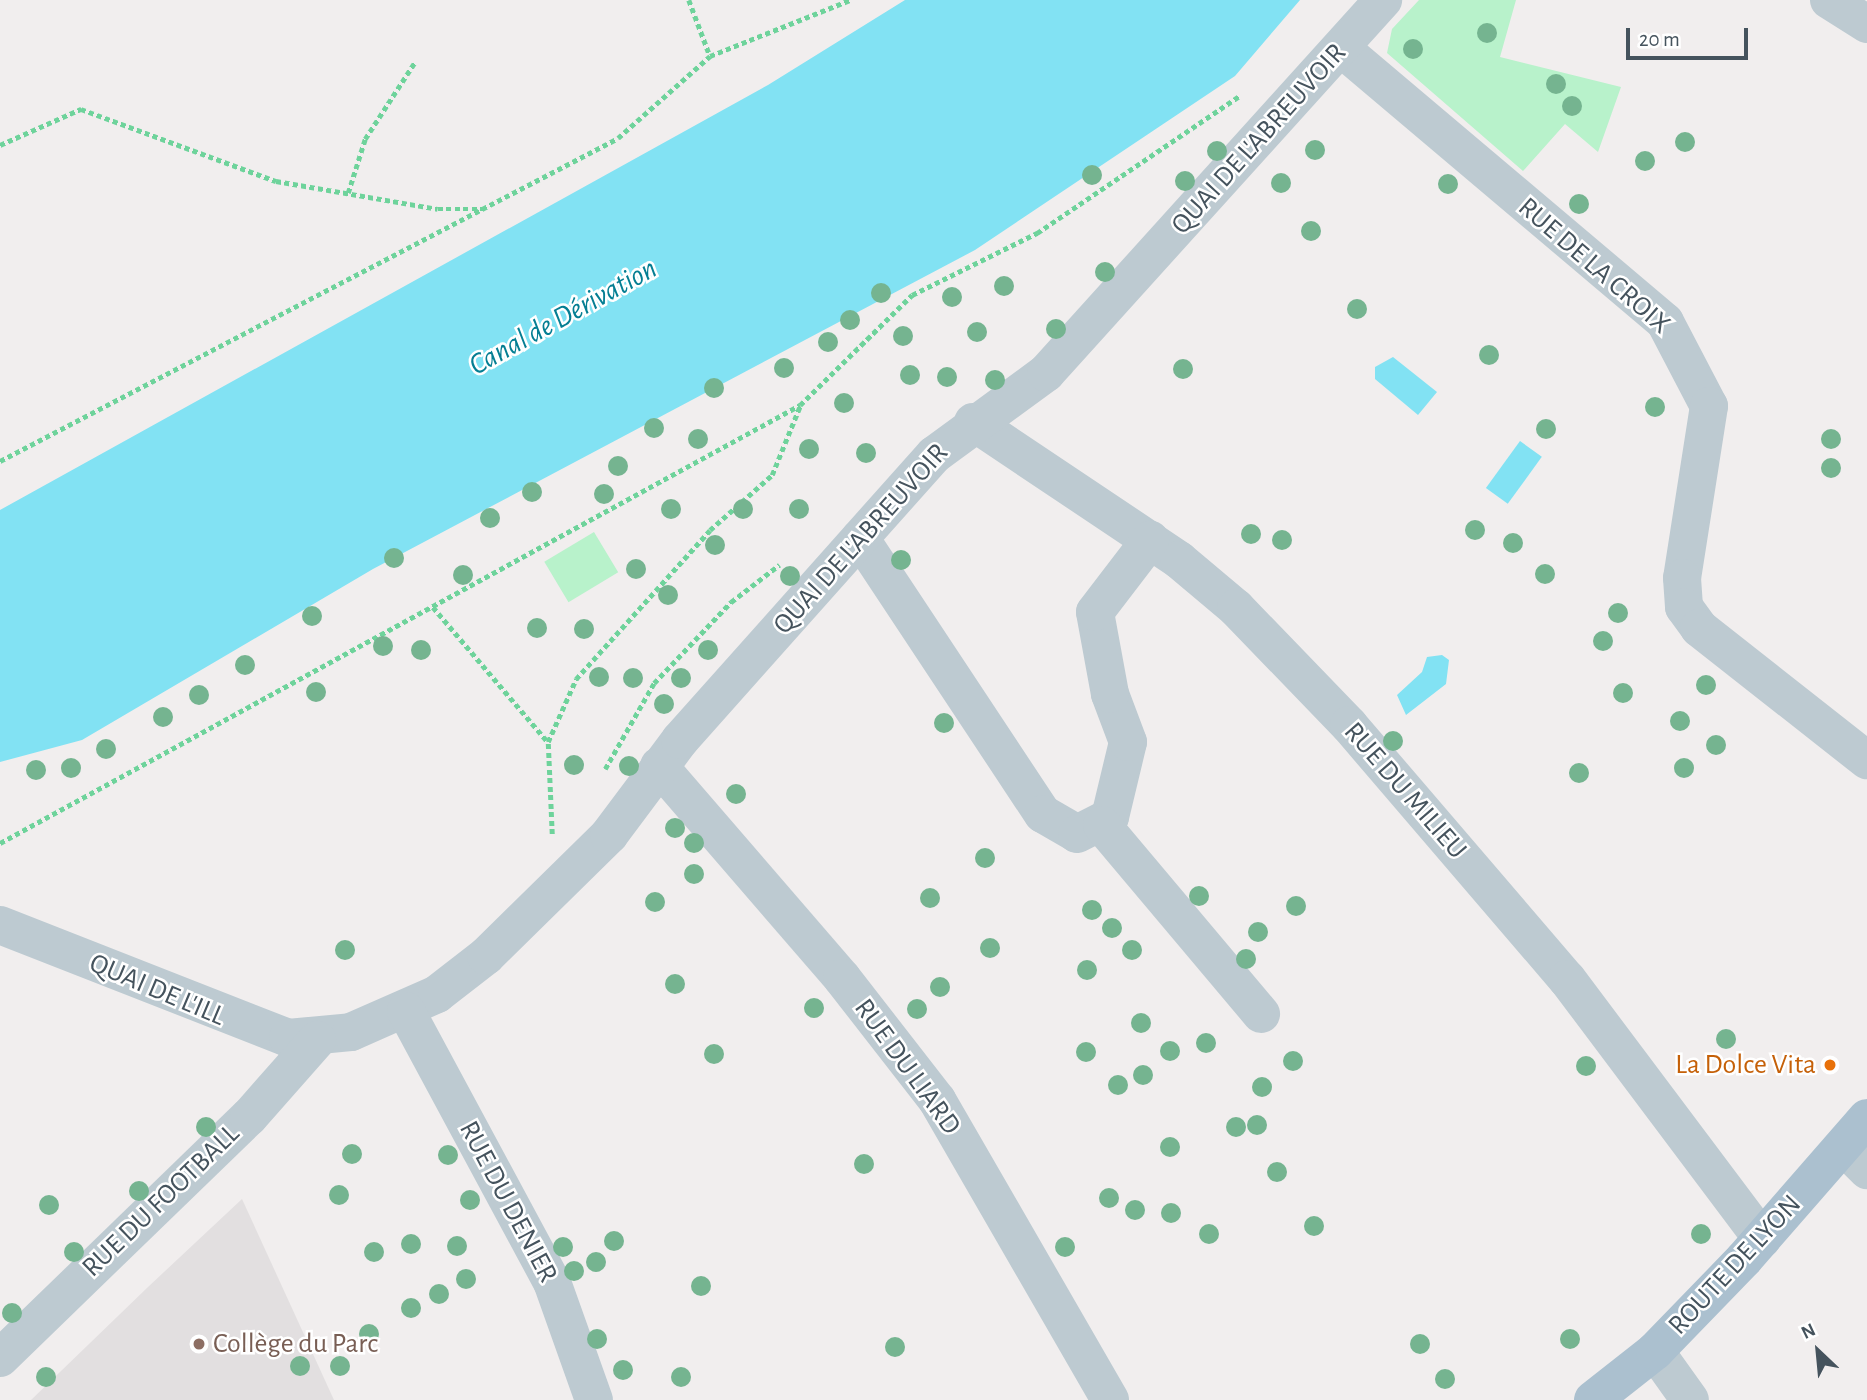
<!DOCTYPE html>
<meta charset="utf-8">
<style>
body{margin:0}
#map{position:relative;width:1867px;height:1400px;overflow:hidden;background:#f1eeee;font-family:"Alegreya Sans",sans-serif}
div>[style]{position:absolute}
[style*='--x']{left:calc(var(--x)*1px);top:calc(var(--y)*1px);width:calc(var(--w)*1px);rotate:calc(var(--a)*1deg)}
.education>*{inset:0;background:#e2dfe0}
.green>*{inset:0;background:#b8f2cb;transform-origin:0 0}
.water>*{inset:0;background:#82e2f3;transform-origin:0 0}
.path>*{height:4.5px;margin-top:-2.25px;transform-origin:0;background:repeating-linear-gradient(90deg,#6ed39b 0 5px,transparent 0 8.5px)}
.minor>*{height:38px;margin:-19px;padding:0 19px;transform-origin:19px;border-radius:19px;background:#bdcad1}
.major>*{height:38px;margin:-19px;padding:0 19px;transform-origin:19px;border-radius:19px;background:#abc0cf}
.trees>*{width:20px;height:20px;margin:-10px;border-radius:50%;background:#75b490}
.dots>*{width:19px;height:19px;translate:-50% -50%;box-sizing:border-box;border:4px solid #fff;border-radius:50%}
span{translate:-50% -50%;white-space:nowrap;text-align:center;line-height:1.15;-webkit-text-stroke:5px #fff;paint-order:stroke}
.street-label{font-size:28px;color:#45535d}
.food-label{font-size:28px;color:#c56008}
.right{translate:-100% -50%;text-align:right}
.education-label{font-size:28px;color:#785e54}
.left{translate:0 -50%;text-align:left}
.water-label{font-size:30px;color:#047e93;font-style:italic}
.north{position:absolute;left:1783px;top:1316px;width:70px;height:70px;-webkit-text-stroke:5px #fff;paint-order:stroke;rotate:334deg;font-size:19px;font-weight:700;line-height:28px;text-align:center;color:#45535d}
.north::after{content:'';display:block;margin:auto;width:24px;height:32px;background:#45535d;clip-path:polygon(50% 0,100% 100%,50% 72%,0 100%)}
.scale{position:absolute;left:1626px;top:28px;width:122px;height:32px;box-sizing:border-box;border:4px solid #45535d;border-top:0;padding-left:9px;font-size:21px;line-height:24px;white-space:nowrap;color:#45535d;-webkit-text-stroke:5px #fff;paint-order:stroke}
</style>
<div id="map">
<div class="education">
<div style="clip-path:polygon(242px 1199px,334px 1400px,31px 1400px,148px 1287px)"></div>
</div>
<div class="green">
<div style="clip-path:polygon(1419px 0,1516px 0,1500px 57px,1621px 87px,1598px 152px,1565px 124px,1523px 171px,1387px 53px,1392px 29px)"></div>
<div style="left:594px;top:532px;width:47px;height:58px;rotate:59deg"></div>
</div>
<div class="water">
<div style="clip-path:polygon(905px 0,1300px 0,1235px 76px,975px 250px,373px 569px,82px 740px,0 762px,0 510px,768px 85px)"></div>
<div style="clip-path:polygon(1393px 357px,1437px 392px,1418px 415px,1375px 379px,1375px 367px)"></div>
<div style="left:1520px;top:441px;width:27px;height:58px;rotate:36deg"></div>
<div style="clip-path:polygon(1442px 655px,1449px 660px,1446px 684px,1406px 715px,1397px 695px,1422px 672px,1427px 657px)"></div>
</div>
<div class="path">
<div style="--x:689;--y:0;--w:60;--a:69.4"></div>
<div style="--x:0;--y:145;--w:89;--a:-24"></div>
<div style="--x:81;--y:109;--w:208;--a:20.3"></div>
<div style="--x:276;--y:181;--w:164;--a:9.8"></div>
<div style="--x:438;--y:209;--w:45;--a:0"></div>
<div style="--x:348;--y:193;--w:57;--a:-72.5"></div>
<div style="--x:365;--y:139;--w:92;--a:-57"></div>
<div style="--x:0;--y:461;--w:697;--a:-27.59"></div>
<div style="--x:618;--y:138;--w:123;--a:-41.7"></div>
<div style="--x:710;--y:56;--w:151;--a:-21.8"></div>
<div style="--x:433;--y:607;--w:177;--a:49.6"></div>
<div style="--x:605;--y:769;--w:99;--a:-60.3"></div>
<div style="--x:654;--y:683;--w:112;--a:-46.5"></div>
<div style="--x:731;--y:602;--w:61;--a:-37.6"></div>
<div style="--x:552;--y:834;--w:92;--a:-92.5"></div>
<div style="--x:548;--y:742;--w:69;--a:-66"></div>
<div style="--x:576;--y:679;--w:200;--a:-48"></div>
<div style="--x:710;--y:530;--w:83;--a:-41.6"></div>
<div style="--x:772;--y:475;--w:74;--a:-67.9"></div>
<div style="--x:0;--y:843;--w:912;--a:-28.7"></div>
<div style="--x:800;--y:405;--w:157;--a:-44.5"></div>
<div style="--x:912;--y:295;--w:140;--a:-26.4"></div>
<div style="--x:1037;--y:233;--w:244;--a:-34.1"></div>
</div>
<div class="minor">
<div style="--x:1829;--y:0;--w:45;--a:32.3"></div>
<div style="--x:1341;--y:48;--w:424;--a:40.2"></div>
<div style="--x:1665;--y:322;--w:95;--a:62.4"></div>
<div style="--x:1709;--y:406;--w:174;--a:98.9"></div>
<div style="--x:1682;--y:578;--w:29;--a:86"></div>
<div style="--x:1684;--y:607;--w:26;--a:54"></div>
<div style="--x:1699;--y:628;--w:214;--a:38.2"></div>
<div style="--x:973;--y:422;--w:248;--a:33.8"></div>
<div style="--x:1179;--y:560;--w:75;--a:40.1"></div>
<div style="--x:1236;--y:608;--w:163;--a:46"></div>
<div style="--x:1349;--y:725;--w:335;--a:49.4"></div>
<div style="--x:1567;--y:979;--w:325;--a:53.1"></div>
<div style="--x:860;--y:538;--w:331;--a:56.5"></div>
<div style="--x:1043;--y:814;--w:39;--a:30"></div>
<div style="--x:1077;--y:834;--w:37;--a:-27"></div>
<div style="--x:1110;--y:817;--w:77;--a:-76.5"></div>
<div style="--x:1128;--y:742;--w:51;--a:-110.6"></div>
<div style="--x:1110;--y:694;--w:83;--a:-100.4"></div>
<div style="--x:1095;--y:612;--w:91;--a:-52.6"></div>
<div style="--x:659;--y:766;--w:280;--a:49.2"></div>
<div style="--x:842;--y:978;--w:155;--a:52.1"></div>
<div style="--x:937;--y:1100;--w:346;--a:60"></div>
<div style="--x:1102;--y:825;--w:247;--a:49.9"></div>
<div style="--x:0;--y:925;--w:309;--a:21.4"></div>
<div style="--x:288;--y:1038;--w:63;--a:-5.4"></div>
<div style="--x:351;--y:1032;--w:94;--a:-23.8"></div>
<div style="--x:437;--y:994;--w:62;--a:-37.8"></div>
<div style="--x:486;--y:956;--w:173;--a:-44.5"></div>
<div style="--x:609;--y:835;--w:119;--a:-53.2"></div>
<div style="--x:680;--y:740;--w:382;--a:-48.3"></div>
<div style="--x:934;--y:455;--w:139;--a:-36.2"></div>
<div style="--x:1046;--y:373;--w:503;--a:-47.9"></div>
<div style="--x:406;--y:1011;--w:308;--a:61.7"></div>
<div style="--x:552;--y:1282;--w:125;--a:70.4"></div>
<div style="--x:1844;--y:1147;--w:33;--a:45"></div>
<div style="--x:1655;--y:1351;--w:60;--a:54.5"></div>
<div style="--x:0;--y:1358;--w:347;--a:-44.1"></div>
<div style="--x:249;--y:1117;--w:103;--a:-48.6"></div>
</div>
<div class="major">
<div style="--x:1593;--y:1400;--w:79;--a:-38.3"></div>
<div style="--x:1655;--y:1351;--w:128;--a:-45.9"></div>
<div style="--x:1744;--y:1259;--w:187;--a:-48.9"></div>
</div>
<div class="trees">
<div style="left:1487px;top:33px"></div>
<div style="left:1413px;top:49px"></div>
<div style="left:1556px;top:84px"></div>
<div style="left:1572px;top:106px"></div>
<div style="left:1685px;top:142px"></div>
<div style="left:1315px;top:150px"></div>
<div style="left:1217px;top:151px"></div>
<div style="left:1645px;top:161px"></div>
<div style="left:1092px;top:175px"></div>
<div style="left:1185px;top:181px"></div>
<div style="left:1281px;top:183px"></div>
<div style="left:1448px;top:184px"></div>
<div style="left:1579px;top:204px"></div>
<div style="left:1311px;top:231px"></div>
<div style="left:1105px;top:272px"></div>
<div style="left:1004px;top:286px"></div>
<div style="left:881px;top:293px"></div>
<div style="left:952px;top:297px"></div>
<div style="left:1357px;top:309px"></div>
<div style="left:850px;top:320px"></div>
<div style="left:1056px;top:329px"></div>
<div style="left:977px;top:332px"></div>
<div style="left:903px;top:336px"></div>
<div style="left:828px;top:342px"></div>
<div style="left:1489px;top:355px"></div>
<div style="left:784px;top:368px"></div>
<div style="left:1183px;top:369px"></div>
<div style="left:910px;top:375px"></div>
<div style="left:947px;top:377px"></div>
<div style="left:995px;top:380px"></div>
<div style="left:714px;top:388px"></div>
<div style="left:844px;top:403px"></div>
<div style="left:1655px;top:407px"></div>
<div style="left:654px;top:428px"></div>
<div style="left:1546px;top:429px"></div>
<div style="left:698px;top:439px"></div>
<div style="left:1831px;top:439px"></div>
<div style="left:809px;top:449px"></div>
<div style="left:866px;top:453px"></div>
<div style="left:618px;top:466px"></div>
<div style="left:1831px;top:468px"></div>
<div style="left:532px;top:492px"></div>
<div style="left:604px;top:494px"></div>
<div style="left:671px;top:509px"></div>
<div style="left:743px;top:509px"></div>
<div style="left:799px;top:509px"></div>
<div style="left:490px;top:518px"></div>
<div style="left:1475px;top:530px"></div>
<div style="left:1251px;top:534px"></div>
<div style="left:1282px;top:540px"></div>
<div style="left:1513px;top:543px"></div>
<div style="left:715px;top:545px"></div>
<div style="left:394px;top:558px"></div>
<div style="left:901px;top:560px"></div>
<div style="left:636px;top:569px"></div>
<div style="left:1545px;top:574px"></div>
<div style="left:463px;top:575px"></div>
<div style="left:790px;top:576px"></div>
<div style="left:668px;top:595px"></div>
<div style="left:1618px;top:613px"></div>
<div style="left:312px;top:616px"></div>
<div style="left:537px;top:628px"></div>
<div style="left:584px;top:629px"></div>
<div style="left:1603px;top:641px"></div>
<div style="left:383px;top:646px"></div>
<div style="left:421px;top:650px"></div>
<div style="left:708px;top:650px"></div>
<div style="left:245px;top:665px"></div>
<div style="left:599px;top:677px"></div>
<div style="left:633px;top:678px"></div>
<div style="left:681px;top:678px"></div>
<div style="left:1706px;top:685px"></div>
<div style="left:316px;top:692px"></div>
<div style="left:1623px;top:693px"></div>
<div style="left:199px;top:695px"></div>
<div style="left:664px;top:704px"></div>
<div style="left:163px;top:717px"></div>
<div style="left:1680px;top:721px"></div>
<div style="left:944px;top:723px"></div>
<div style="left:1393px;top:741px"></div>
<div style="left:1716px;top:745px"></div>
<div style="left:106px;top:749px"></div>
<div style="left:574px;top:765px"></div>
<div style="left:629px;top:766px"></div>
<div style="left:71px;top:768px"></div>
<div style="left:1684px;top:768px"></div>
<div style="left:36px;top:770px"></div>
<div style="left:1579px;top:773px"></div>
<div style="left:736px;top:794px"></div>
<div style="left:675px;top:828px"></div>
<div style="left:694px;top:843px"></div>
<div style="left:985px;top:858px"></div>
<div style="left:694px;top:874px"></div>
<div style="left:1199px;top:896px"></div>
<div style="left:930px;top:898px"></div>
<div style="left:655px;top:902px"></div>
<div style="left:1296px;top:906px"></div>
<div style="left:1092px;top:910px"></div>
<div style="left:1112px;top:928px"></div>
<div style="left:1258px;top:932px"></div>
<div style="left:990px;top:948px"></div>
<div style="left:345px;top:950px"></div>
<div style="left:1132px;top:950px"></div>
<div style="left:1246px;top:959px"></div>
<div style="left:1087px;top:970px"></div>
<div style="left:675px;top:984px"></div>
<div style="left:940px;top:987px"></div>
<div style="left:814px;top:1008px"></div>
<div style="left:917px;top:1009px"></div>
<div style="left:1141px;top:1023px"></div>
<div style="left:1726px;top:1039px"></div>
<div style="left:1206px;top:1043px"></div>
<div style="left:1170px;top:1051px"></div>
<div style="left:1086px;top:1052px"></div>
<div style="left:714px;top:1054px"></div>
<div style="left:1293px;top:1061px"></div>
<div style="left:1586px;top:1066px"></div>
<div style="left:1143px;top:1075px"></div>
<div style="left:1118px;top:1085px"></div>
<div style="left:1262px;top:1087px"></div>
<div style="left:1257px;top:1125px"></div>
<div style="left:206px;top:1127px"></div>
<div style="left:1236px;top:1127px"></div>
<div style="left:1170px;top:1147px"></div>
<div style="left:352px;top:1154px"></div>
<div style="left:448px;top:1155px"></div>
<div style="left:864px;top:1164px"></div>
<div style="left:1277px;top:1172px"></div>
<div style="left:139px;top:1191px"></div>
<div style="left:339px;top:1195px"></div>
<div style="left:1109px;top:1198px"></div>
<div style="left:470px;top:1200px"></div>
<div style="left:49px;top:1205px"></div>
<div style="left:1135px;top:1210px"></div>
<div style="left:1171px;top:1213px"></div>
<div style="left:1314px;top:1226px"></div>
<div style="left:1209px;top:1234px"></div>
<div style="left:1701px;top:1234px"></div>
<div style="left:614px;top:1241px"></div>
<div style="left:411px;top:1244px"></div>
<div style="left:457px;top:1246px"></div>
<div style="left:563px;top:1247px"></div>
<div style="left:1065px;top:1247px"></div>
<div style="left:74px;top:1252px"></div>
<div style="left:374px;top:1252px"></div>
<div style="left:596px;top:1262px"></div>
<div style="left:574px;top:1271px"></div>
<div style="left:466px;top:1279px"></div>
<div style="left:701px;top:1286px"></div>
<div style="left:439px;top:1294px"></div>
<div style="left:411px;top:1308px"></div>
<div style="left:12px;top:1313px"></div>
<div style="left:369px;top:1334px"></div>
<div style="left:597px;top:1339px"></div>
<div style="left:1570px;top:1339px"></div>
<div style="left:1420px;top:1344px"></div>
<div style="left:895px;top:1347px"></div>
<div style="left:300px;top:1366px"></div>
<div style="left:340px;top:1366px"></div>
<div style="left:623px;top:1370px"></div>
<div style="left:46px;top:1377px"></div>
<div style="left:681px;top:1377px"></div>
<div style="left:1445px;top:1379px"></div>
</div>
<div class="dots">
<div style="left:1830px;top:1065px;background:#e8710a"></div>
<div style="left:199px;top:1344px;background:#8d6e63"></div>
</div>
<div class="street-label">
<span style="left:1259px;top:139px;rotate:-48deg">QUAI DE L'ABREUVOIR</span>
<span style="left:1594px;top:266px;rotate:41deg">RUE DE LA CROIX</span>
<span style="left:861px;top:539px;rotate:-48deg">QUAI DE L'ABREUVOIR</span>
<span style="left:1405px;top:791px;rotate:49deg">RUE DU MILIEU</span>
<span style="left:157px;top:990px;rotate:23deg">QUAI DE L'ILL</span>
<span style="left:907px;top:1067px;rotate:54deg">RUE DU LIARD</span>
<span style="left:161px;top:1201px;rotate:-44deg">RUE DU FOOTBALL</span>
<span style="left:508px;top:1202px;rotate:62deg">RUE DU DENIER</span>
<span style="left:1735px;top:1265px;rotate:-47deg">ROUTE DE LYON</span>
</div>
<div class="food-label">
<span class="right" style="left:1816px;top:1065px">La Dolce Vita</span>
</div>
<div class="education-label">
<span class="left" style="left:213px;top:1344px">Collège du Parc</span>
</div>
<div class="water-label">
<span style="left:563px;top:317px;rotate:-29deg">Canal de Dérivation</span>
</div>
<div class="north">N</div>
<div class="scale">20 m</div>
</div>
